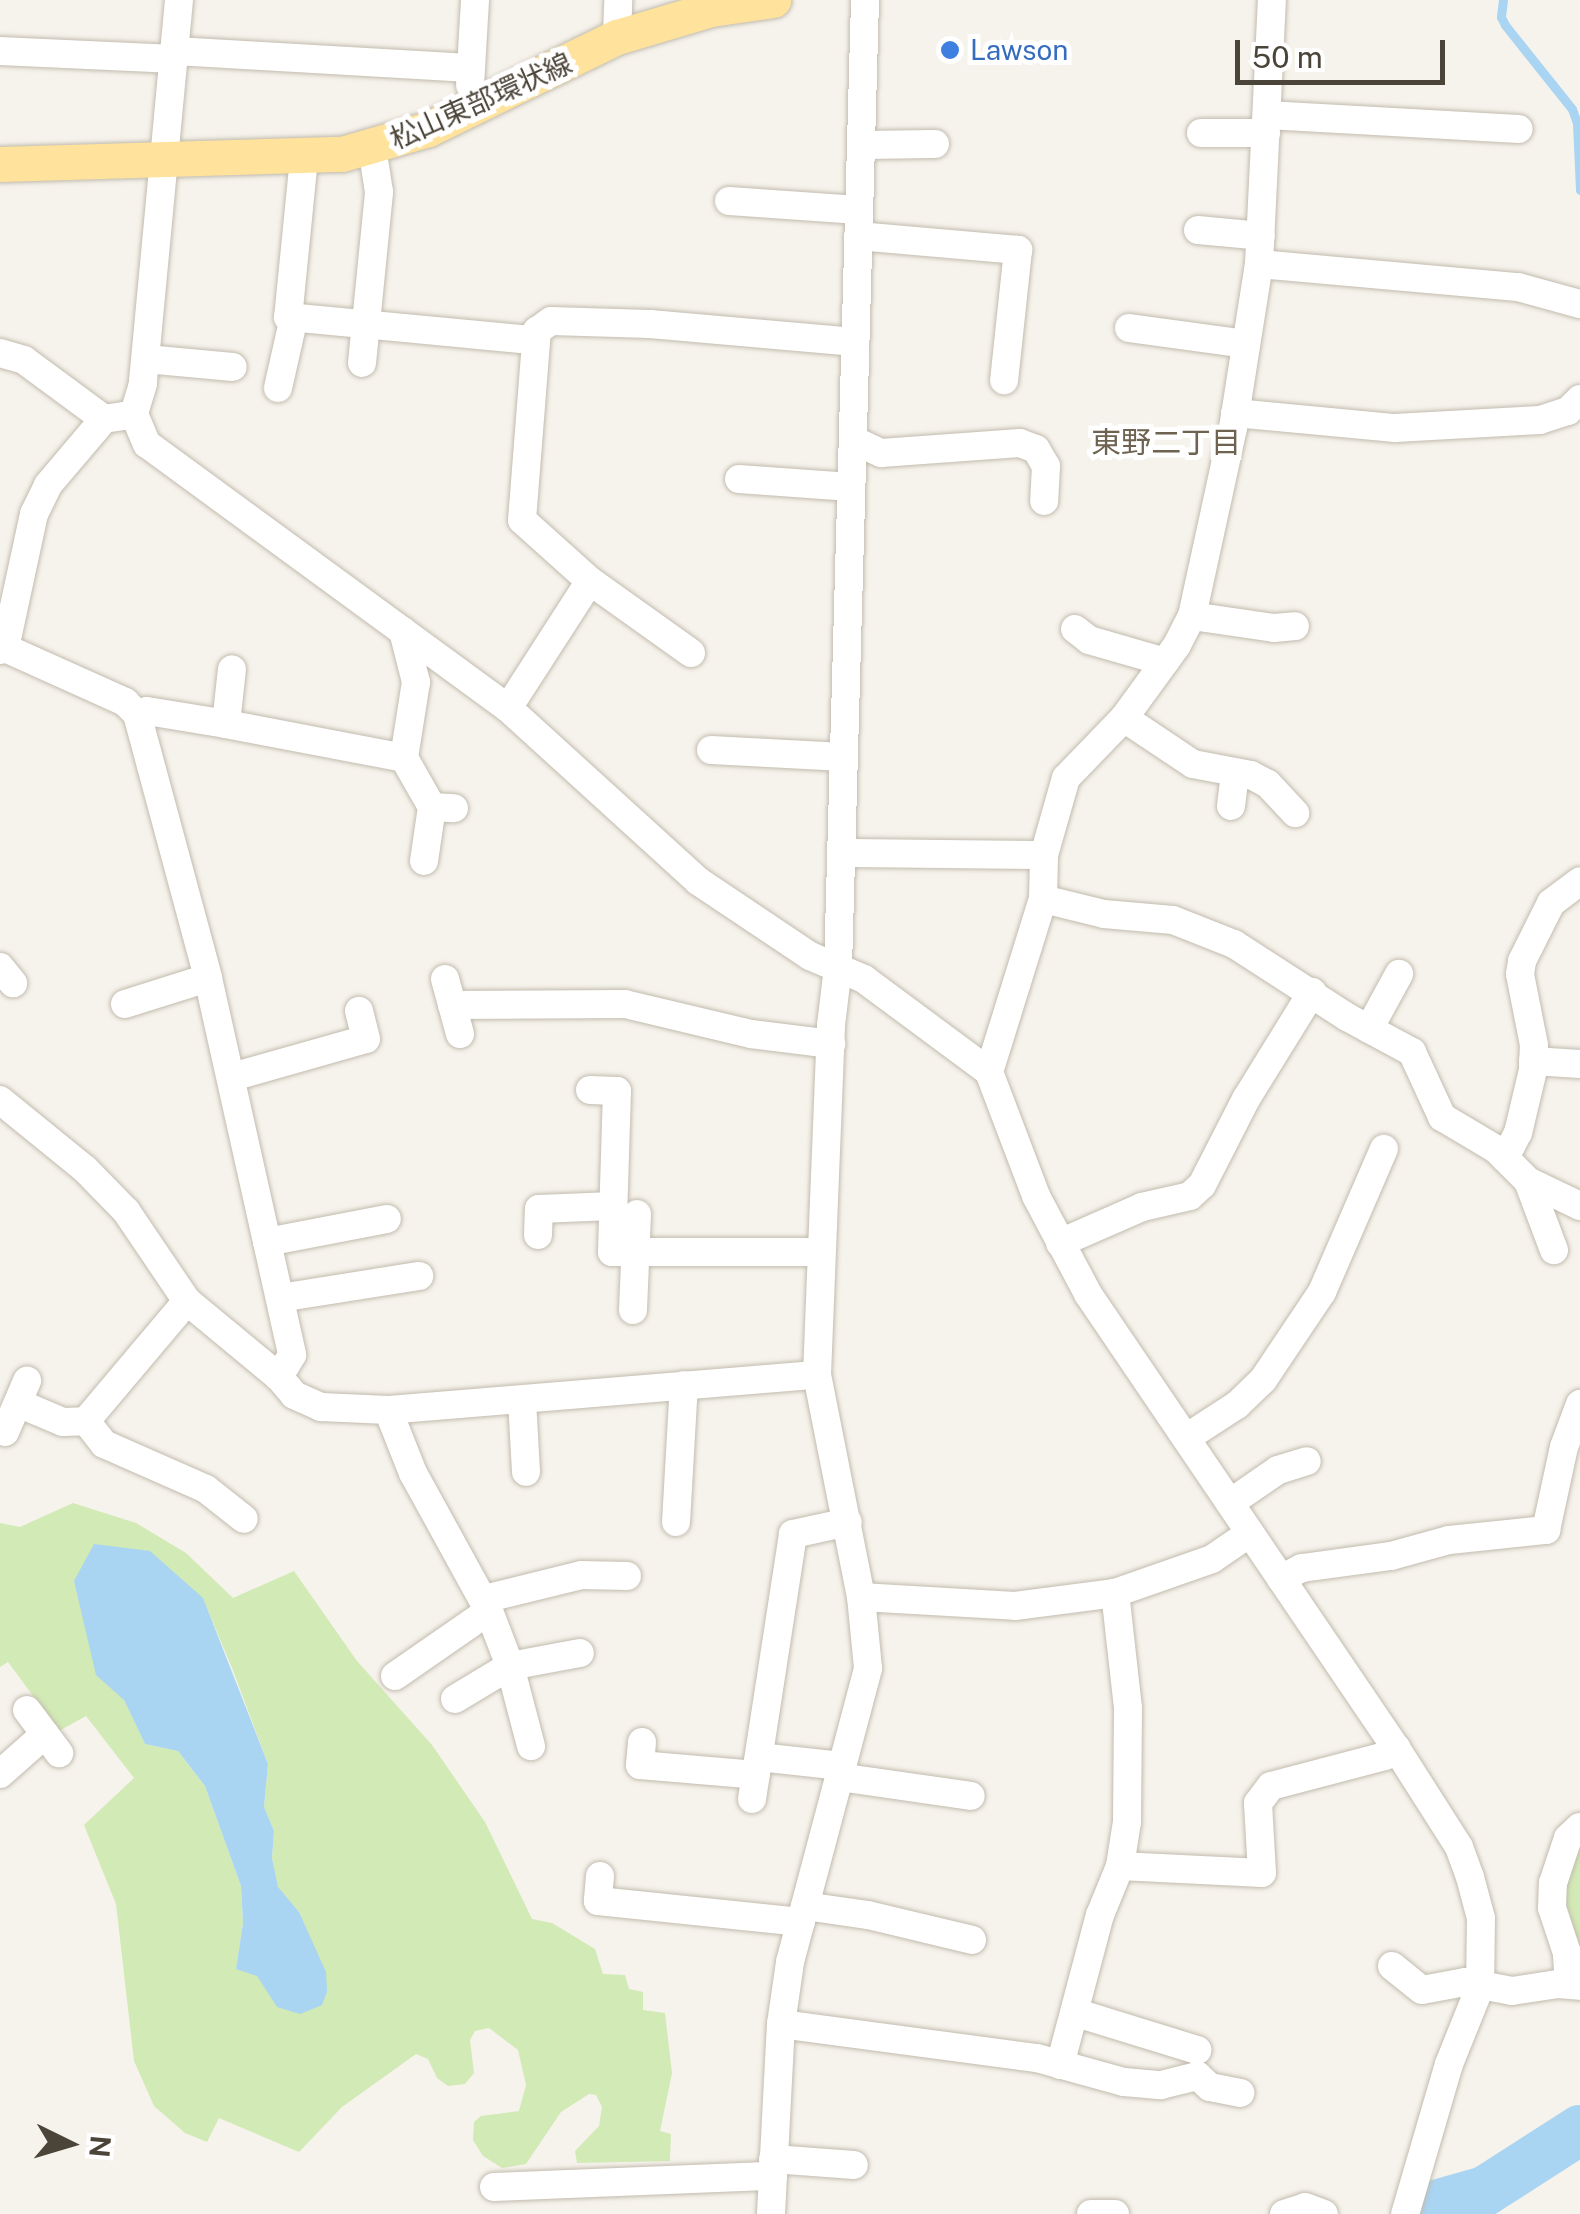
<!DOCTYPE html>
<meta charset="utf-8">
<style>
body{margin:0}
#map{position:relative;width:1580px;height:2214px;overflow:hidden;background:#f6f3ec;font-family:"Public Sans","Noto Sans JP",sans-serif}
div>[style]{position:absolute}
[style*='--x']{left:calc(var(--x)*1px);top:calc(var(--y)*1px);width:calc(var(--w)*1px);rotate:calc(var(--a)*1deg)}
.green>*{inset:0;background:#d2eab5}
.water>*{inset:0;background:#a9d4f2}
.stream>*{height:9px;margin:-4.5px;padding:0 4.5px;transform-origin:4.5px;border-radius:4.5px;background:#a9d4f2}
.river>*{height:50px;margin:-25px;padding:0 25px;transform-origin:25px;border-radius:25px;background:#a9d4f2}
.roads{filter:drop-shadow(0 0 2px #c2bbae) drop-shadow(0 0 2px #c2bbae)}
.minor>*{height:28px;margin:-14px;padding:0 14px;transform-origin:14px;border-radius:14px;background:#fff}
.major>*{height:35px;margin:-17.5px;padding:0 17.5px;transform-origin:17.5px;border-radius:17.5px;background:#ffe39c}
.dots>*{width:28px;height:28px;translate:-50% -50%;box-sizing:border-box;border:5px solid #fff;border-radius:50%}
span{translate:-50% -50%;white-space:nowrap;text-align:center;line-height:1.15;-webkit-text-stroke:10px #fff;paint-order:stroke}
.shop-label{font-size:28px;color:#366cbe}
.left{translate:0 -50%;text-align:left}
.street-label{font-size:28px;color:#4b4439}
.neighbourhood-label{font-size:30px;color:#6e6250}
.north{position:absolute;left:20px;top:2094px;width:100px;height:100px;-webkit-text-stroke:8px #fff;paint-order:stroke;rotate:95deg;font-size:28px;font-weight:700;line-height:40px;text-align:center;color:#4b4439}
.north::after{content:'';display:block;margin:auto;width:35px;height:45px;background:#4b4439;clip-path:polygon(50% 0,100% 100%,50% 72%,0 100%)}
.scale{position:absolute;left:1235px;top:40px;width:210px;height:45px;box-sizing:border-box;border:5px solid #4b4439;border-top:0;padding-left:12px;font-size:30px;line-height:35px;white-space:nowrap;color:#4b4439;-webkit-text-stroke:8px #fff;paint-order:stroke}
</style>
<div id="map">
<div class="green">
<div style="clip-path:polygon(evenodd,73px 1503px,136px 1523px,186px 1553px,233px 1598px,294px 1571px,357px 1661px,432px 1745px,485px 1822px,532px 1919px,552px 1923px,595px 1949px,603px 1974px,625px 1975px,629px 1989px,643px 1992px,643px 2010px,665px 2013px,672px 2073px,660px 2131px,671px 2134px,670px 2161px,577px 2163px,575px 2151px,599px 2126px,602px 2107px,596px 2095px,589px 2094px,561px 2112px,526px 2164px,502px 2168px,483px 2156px,473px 2140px,474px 2122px,481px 2116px,519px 2111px,526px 2085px,518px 2050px,489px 2028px,475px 2031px,470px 2040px,474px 2073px,465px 2084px,448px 2086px,437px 2078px,428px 2059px,416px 2054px,342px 2107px,299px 2152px,219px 2118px,207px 2142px,185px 2133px,154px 2106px,134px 2061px,116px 1904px,84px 1825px,134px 1778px,86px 1716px,59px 1731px,8px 1662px,0 1667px,0 1523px,20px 1527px,73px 1503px,74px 1581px,203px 1599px,232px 1668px,268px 1764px,264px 1807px,274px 1831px,272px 1858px,278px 1888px,299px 1912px,236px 1969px,243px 1923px,241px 1886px,205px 1786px,178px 1751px,145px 1744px,86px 1620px,74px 1581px)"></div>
<div style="clip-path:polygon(1580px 1844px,1580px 1952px,1564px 1895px)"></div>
</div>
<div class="water">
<div style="clip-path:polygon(94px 1544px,150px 1551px,203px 1598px,268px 1764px,264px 1807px,274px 1831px,272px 1858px,278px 1887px,299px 1912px,326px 1972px,327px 1992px,322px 2005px,300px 2014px,277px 2007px,257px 1976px,236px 1969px,243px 1923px,241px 1886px,205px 1786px,178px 1751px,145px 1744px,124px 1700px,96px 1675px,74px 1581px)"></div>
</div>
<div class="stream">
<div style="--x:1503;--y:0;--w:17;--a:97"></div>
<div style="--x:1501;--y:17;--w:9;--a:63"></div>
<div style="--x:1505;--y:25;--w:107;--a:51.4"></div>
<div style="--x:1572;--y:109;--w:15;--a:70"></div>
<div style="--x:1577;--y:123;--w:67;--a:87.4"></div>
</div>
<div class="river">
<div style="--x:1428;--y:2207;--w:59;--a:-15.7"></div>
<div style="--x:1485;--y:2191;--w:113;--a:-32.7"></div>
</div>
<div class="roads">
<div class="minor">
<div style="--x:179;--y:0;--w:386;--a:95.4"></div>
<div style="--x:143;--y:384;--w:31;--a:107"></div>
<div style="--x:134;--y:414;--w:33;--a:67"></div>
<div style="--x:147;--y:444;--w:447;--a:36.2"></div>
<div style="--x:508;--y:708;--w:257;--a:42.3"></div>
<div style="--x:698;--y:881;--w:135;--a:33.8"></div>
<div style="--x:810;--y:956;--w:59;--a:23.1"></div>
<div style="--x:864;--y:979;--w:156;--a:36.6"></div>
<div style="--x:989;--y:1072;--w:133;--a:69.2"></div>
<div style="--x:1036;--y:1196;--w:111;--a:62"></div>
<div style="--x:1088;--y:1294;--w:549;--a:55.85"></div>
<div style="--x:1396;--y:1748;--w:117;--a:57.5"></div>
<div style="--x:1459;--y:1847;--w:32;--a:70"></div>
<div style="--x:1470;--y:1877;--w:42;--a:75"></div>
<div style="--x:1481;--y:1918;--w:69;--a:90.8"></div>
<div style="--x:1480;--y:1987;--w:83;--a:111.9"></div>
<div style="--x:1449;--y:2064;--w:156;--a:106.3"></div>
<div style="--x:617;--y:37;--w:37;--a:-88"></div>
<div style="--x:0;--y:51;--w:175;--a:2.6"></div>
<div style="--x:175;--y:51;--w:295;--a:3.3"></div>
<div style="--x:470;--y:85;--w:85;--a:-86.6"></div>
<div style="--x:1267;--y:115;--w:252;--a:3.2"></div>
<div style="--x:1201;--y:133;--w:65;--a:0"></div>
<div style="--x:861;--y:145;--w:74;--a:-0.8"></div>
<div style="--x:304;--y:158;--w:160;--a:95.7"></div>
<div style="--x:288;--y:317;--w:246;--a:5.4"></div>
<div style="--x:729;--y:201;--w:130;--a:4"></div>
<div style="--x:1198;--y:230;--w:63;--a:5.4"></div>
<div style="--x:858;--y:236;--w:161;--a:5"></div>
<div style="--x:1018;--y:250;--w:131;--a:96.1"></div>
<div style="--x:1259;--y:264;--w:260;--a:5.1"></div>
<div style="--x:1518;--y:287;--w:64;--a:15.3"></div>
<div style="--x:1129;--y:328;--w:118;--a:7.8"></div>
<div style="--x:0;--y:353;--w:25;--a:16"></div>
<div style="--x:24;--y:360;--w:99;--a:36.4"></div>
<div style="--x:146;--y:359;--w:87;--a:5.3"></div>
<div style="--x:362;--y:363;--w:172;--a:-84.3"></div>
<div style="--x:379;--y:192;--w:46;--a:-98.8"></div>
<div style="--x:278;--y:388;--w:73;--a:-77.3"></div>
<div style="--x:1235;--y:413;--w:161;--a:5.4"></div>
<div style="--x:1395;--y:428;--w:145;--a:-3.2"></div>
<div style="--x:1540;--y:420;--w:29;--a:-18"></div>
<div style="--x:1568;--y:411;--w:17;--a:-45"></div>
<div style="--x:853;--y:440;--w:31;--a:25"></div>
<div style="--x:881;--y:453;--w:139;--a:-4.1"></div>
<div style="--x:1020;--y:443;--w:17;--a:21"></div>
<div style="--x:1036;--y:449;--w:20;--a:60"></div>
<div style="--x:1046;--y:466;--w:35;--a:93"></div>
<div style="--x:739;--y:479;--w:112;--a:4.1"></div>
<div style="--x:1192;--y:616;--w:83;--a:8.3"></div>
<div style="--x:1274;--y:628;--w:21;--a:-5"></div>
<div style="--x:1075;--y:629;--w:18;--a:38"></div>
<div style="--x:1089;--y:640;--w:79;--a:16.1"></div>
<div style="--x:403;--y:631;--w:53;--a:75.7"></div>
<div style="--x:416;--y:682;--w:77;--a:99"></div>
<div style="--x:404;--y:758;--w:56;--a:60.3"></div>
<div style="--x:5;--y:648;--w:132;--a:24.2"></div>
<div style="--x:125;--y:702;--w:17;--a:45"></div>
<div style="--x:137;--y:714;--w:273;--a:74.9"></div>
<div style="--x:208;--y:978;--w:386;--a:77.4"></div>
<div style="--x:292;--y:1355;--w:26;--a:121"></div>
<div style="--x:0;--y:650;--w:5;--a:-22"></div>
<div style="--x:5;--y:648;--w:137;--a:-77.8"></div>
<div style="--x:34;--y:514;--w:32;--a:-64"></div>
<div style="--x:48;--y:485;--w:87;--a:-49.7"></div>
<div style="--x:104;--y:419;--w:30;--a:-9"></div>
<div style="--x:691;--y:653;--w:124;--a:-144.5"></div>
<div style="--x:590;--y:581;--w:91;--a:-138.1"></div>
<div style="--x:522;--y:520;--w:190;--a:-85.5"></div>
<div style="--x:537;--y:331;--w:17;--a:-36"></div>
<div style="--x:551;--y:321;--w:99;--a:1.7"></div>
<div style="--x:650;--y:324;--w:206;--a:5"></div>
<div style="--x:508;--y:708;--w:151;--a:-57.2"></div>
<div style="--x:137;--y:714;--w:10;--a:-17"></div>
<div style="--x:147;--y:711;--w:80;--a:9.3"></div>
<div style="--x:226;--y:724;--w:55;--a:-83.8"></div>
<div style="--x:1124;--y:718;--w:83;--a:33.7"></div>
<div style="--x:1193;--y:764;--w:59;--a:10.7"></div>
<div style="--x:1251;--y:775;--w:19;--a:28"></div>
<div style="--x:1268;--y:784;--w:40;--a:47"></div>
<div style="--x:226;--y:724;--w:181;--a:10.8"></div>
<div style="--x:711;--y:750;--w:133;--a:3"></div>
<div style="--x:1231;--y:806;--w:34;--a:-83"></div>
<div style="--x:842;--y:853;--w:202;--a:0.6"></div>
<div style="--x:424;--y:861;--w:55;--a:-81.6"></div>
<div style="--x:432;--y:807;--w:22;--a:3"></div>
<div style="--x:1043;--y:899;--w:63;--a:13.8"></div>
<div style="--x:1104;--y:914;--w:69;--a:5"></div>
<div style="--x:1173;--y:920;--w:66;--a:21.5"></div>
<div style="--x:1234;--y:944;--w:135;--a:32.9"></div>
<div style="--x:1347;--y:1017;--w:74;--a:28.3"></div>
<div style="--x:1412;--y:1052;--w:72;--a:65.2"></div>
<div style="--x:1442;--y:1117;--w:63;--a:30.7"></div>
<div style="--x:1496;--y:1149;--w:45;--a:45"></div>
<div style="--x:1528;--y:1181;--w:58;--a:25.7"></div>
<div style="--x:0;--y:967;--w:21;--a:51"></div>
<div style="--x:445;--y:979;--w:57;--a:74.7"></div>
<div style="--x:125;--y:1004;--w:87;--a:-17.4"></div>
<div style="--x:452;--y:1005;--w:173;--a:-0.3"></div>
<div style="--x:625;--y:1004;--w:130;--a:13.4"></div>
<div style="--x:751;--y:1034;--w:81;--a:7.1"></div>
<div style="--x:1369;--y:1029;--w:63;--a:-61.4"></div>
<div style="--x:1533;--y:1061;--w:47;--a:3.7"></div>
<div style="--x:989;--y:1072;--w:181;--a:-72.7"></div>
<div style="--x:1043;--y:899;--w:44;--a:-88.7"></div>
<div style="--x:1044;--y:855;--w:80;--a:-74.1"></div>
<div style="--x:1066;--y:778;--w:83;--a:-46"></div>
<div style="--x:1124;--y:718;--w:90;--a:-54"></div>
<div style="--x:1177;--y:645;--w:33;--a:-63"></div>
<div style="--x:1192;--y:616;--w:192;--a:-77.7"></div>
<div style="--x:1233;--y:428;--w:166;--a:-81"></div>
<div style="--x:1259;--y:264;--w:264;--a:-87.2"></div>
<div style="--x:232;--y:1077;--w:139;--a:-15.8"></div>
<div style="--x:366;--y:1039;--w:29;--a:-104"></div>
<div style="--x:590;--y:1090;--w:27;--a:2"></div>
<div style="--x:617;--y:1091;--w:161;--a:91.8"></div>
<div style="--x:612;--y:1252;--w:209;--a:0"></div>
<div style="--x:0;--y:1100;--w:109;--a:39.1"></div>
<div style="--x:85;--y:1169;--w:59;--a:45.7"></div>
<div style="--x:126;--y:1211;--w:109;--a:55.9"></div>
<div style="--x:187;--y:1301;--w:119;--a:39.6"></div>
<div style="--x:279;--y:1377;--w:23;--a:50"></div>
<div style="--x:294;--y:1395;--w:30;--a:24"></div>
<div style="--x:321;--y:1407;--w:67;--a:2.6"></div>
<div style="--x:388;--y:1410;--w:430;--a:-4.7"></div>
<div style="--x:1505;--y:1158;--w:28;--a:-63"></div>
<div style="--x:1518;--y:1133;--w:65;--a:-76.6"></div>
<div style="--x:1533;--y:1070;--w:25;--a:-88"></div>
<div style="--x:1534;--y:1045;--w:72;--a:-101.2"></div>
<div style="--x:1520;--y:974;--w:13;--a:-81"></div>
<div style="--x:1522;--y:961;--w:65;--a:-63.4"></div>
<div style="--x:1551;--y:903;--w:36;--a:-37"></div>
<div style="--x:1528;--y:1181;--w:74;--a:69.4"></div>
<div style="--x:538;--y:1235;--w:26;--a:-88"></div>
<div style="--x:539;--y:1209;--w:74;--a:-2.3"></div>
<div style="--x:267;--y:1242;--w:122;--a:-10.9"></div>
<div style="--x:1060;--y:1243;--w:90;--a:-23.7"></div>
<div style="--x:1142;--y:1207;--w:49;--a:-12.9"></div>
<div style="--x:1190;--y:1196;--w:16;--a:-43"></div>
<div style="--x:1202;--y:1185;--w:97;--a:-62.9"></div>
<div style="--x:1246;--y:1099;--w:126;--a:-58.3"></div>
<div style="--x:280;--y:1298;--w:141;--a:-9"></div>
<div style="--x:187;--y:1301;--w:157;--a:130.1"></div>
<div style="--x:86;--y:1421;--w:29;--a:52"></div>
<div style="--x:104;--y:1444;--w:111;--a:23.8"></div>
<div style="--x:206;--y:1489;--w:48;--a:38.3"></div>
<div style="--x:633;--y:1310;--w:96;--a:-87.6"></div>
<div style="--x:522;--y:1400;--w:72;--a:86.8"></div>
<div style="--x:18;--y:1403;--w:49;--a:22.9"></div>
<div style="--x:63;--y:1422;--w:23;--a:-2"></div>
<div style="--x:388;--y:1410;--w:68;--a:68.4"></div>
<div style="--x:413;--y:1473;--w:158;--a:61.2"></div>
<div style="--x:489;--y:1611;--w:59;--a:69.1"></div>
<div style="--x:510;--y:1666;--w:83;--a:75.3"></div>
<div style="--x:5;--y:1432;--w:56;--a:-66.7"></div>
<div style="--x:1186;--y:1438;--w:61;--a:-32.9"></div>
<div style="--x:1237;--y:1405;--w:36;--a:-44"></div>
<div style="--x:1263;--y:1380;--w:106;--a:-56.2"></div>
<div style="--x:1322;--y:1292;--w:156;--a:-66.6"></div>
<div style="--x:1230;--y:1503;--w:58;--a:-34.5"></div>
<div style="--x:1278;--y:1470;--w:30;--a:-17"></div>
<div style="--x:676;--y:1522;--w:137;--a:-86.7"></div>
<div style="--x:1281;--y:1579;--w:24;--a:-28"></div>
<div style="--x:1302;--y:1568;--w:90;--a:-7.7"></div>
<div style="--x:1391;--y:1556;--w:60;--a:-15.4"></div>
<div style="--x:1449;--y:1540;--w:98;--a:-5.9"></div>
<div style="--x:1546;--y:1530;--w:85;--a:-77.8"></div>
<div style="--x:1564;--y:1447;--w:46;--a:-69.6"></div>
<div style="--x:861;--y:1597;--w:154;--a:3.3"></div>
<div style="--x:1015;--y:1606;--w:101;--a:-7.4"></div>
<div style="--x:1115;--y:1593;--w:103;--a:-19.3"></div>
<div style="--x:1212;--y:1559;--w:46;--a:-34.4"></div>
<div style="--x:484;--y:1599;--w:101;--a:-13.8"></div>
<div style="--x:582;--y:1575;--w:45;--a:1.3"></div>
<div style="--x:395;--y:1676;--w:114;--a:-34.7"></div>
<div style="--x:455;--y:1699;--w:64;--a:-31"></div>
<div style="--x:510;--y:1666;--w:71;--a:-10.5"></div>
<div style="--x:27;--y:1710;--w:54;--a:53.3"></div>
<div style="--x:642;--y:1742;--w:23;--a:95"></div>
<div style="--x:640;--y:1765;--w:116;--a:4.9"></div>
<div style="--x:759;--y:1757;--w:83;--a:6.2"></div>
<div style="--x:0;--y:1774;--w:60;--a:-41.6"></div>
<div style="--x:839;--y:1777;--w:133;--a:8.2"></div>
<div style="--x:752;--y:1799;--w:268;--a:-81.2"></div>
<div style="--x:793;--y:1534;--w:56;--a:-12.3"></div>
<div style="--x:1120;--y:1866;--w:142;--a:2.8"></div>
<div style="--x:1262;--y:1873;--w:70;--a:-93.3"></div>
<div style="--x:1258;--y:1803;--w:21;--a:-53"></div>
<div style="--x:1271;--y:1786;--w:118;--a:-14.7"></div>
<div style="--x:1385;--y:1756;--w:14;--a:-36"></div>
<div style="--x:600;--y:1876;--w:25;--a:95"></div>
<div style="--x:598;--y:1901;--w:204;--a:5.9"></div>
<div style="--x:805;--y:1906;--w:64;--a:8.1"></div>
<div style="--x:868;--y:1915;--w:107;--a:13.5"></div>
<div style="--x:1392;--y:1966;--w:38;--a:39"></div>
<div style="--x:1422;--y:1990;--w:44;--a:-10.5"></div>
<div style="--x:1465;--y:1982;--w:48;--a:10.8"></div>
<div style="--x:1512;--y:1991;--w:47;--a:-8.7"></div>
<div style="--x:1558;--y:1984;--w:22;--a:5"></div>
<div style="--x:1569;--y:1984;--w:31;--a:-94"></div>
<div style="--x:1567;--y:1953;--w:47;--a:-108.4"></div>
<div style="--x:1552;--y:1908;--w:25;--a:-88"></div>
<div style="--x:1553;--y:1883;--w:47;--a:-71.6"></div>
<div style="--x:1568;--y:1838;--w:16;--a:-43"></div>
<div style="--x:1077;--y:2013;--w:126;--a:17.1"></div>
<div style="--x:781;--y:2024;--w:258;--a:7.6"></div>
<div style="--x:1037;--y:2058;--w:90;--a:15.4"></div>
<div style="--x:1124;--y:2082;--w:37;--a:5"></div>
<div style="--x:1161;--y:2085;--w:38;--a:-14"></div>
<div style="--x:1198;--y:2076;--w:16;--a:43"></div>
<div style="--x:1210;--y:2087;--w:31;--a:11"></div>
<div style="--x:1060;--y:2065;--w:155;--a:-75.1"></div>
<div style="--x:1100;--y:1915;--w:53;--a:-67.8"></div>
<div style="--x:1120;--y:1866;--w:45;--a:-81"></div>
<div style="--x:1127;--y:1822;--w:114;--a:-89.5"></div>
<div style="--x:1128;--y:1708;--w:116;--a:-96.4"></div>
<div style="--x:773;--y:2159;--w:81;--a:4.2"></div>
<div style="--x:494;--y:2187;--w:279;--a:-2.3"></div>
<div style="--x:771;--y:2214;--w:190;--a:-87"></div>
<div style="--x:781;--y:2024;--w:63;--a:-81.7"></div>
<div style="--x:790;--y:1962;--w:304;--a:-75.1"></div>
<div style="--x:868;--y:1668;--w:71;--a:-95.6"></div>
<div style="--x:861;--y:1597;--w:226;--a:-101.2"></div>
<div style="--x:817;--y:1375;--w:350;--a:-87.7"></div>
<div style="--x:831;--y:1025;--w:58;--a:-83.1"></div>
<div style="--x:838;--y:967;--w:967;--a:-88.4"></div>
<div style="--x:1091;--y:2214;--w:24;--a:0"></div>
<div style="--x:1284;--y:2214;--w:22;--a:-18"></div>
<div style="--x:1305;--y:2207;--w:20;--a:20"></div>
</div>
<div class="major">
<div style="--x:0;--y:164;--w:342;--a:-1.7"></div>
<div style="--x:342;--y:154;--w:90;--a:-16.2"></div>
<div style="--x:428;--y:129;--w:210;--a:-26"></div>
<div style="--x:617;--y:37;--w:98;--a:-16.6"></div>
<div style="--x:711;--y:9;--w:63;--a:-8.3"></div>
</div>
</div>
<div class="dots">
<div style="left:950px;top:50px;background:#3f7fe0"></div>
</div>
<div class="shop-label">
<span class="left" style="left:970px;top:50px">Lawson</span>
</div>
<div class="street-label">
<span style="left:481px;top:101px;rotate:-24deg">松山東部環状線</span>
</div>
<div class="neighbourhood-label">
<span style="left:1166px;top:442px">東野二丁目</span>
</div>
<div class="north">N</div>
<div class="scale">50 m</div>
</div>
